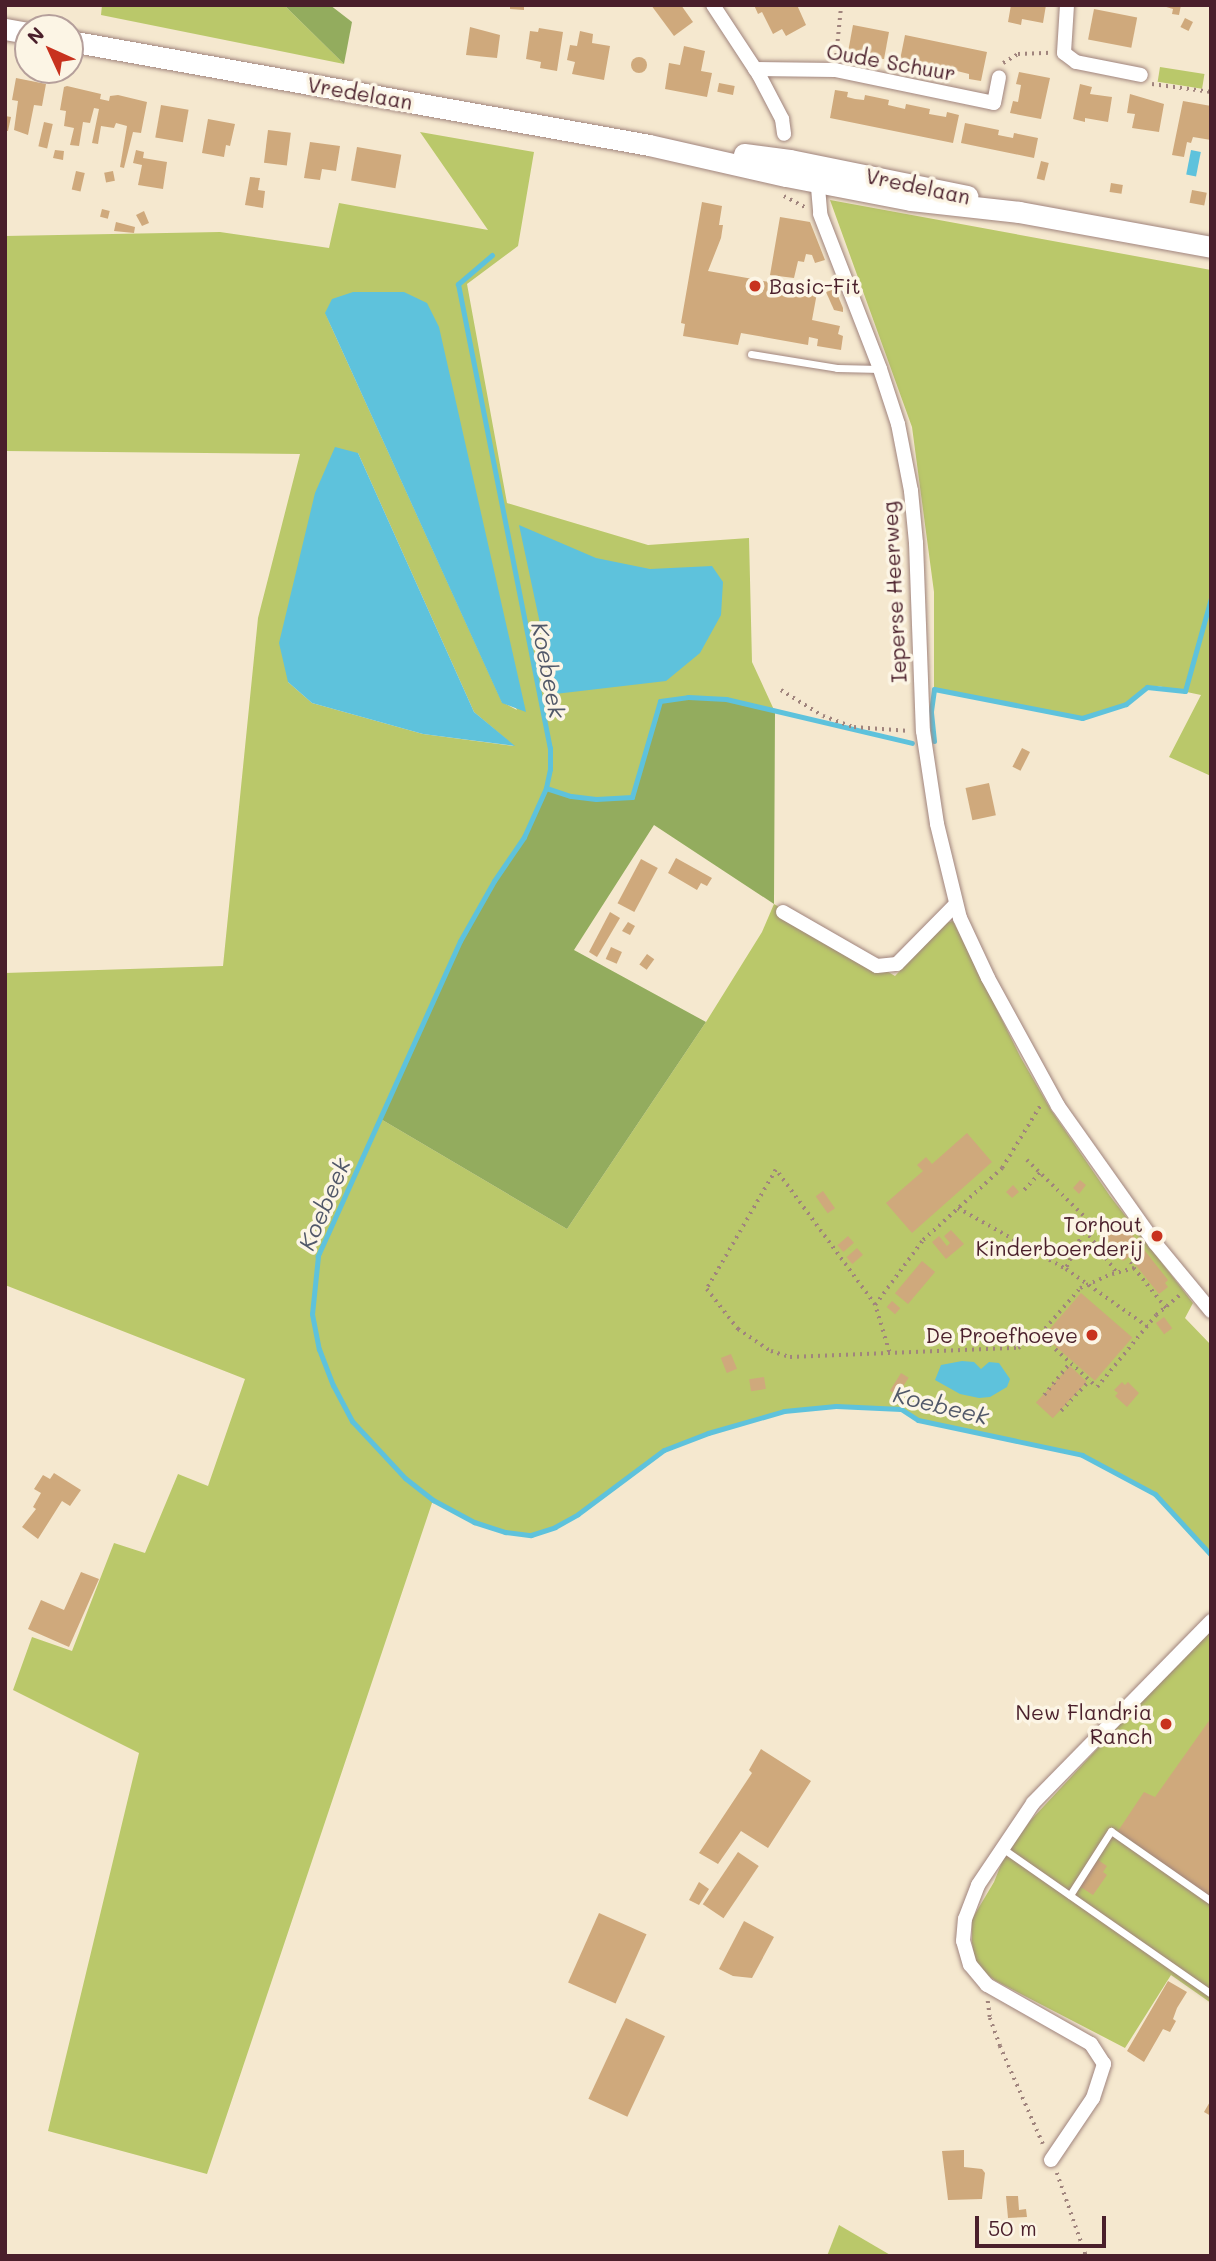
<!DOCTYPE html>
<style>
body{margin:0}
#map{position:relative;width:1216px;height:2261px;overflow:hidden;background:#f5e8cf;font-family:Mali,sans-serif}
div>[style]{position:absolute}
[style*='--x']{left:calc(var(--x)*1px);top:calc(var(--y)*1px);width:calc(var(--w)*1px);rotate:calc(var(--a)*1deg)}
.green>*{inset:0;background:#bac86a;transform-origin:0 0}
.forest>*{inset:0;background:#93ac5e}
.water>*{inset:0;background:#5ec2dc;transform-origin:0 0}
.stream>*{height:5px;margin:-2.5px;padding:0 2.5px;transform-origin:2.5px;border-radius:2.5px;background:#5ec2dc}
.building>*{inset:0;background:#cfa97c;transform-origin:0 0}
.round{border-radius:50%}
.path>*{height:3.5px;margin-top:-1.75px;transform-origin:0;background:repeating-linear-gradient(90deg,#a0847d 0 2px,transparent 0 7px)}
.roads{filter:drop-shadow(0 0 2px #a0847d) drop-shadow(0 0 2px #a0847d)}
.service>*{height:7px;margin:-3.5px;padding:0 3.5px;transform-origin:3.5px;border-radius:3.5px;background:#fff}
.minor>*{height:14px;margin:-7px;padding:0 7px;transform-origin:7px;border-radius:7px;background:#fff}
.primary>*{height:21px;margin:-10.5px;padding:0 10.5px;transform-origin:10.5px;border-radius:10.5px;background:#fff}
.dots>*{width:19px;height:19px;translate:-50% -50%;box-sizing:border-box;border:4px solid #fcf5e5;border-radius:50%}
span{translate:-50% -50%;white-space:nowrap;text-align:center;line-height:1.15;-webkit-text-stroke:7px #fcf5e5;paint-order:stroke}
.street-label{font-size:21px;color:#4a1f2b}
.poi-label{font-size:21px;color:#4a1f2b}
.left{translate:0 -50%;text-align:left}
.right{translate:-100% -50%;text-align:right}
.water-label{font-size:23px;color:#515869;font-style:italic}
.frame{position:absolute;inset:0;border:7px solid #4a1f2b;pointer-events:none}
.north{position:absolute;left:14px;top:14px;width:70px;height:70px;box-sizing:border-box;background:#fcf5e5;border:2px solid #b59f9b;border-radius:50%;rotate:315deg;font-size:19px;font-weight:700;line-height:28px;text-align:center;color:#4a1f2b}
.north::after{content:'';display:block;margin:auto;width:24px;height:32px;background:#c8321e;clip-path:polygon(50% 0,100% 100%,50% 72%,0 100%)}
.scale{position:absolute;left:975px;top:2216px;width:131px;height:32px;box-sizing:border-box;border:4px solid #4a1f2b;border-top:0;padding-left:9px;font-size:21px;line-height:24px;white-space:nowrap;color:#4a1f2b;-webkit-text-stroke:5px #fcf5e5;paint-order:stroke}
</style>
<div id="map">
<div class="green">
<div style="clip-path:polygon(102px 5px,284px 5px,344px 64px,101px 15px)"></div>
<div style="left:1160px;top:67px;width:45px;height:15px;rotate:9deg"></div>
<div style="clip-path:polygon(evenodd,420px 132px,534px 152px,518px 246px,467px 284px,507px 503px,648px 545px,749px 538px,752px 662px,775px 712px,726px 699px,688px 697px,632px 797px,596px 799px,571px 796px,546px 788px,524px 837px,494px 881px,460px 941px,379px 1118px,567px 1229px,706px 1022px,762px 932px,774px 904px,895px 976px,945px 923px,953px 921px,1021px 1058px,1051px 1110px,1110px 1196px,1193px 1303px,1185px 1318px,1211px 1345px,1211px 1555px,1155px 1494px,1082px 1455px,918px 1420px,901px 1409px,836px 1406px,784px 1411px,708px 1433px,664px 1450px,578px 1514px,555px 1527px,531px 1535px,505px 1532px,474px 1522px,433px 1500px,207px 2174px,48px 2131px,139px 1753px,13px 1690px,32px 1637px,72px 1651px,114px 1543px,145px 1553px,178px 1474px,208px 1486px,245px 1379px,5px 1285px,5px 973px,223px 966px,258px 618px,300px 454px,5px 451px,5px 236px,220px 232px,329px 248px,339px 203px,488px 230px,420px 132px,325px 313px,517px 710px,502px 702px,325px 313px,420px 132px,358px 453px,474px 712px,514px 746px,423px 734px,312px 703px,288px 682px,358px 453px)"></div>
<div style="clip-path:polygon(830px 200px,1211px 270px,1211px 776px,1169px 757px,1201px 695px,1158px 686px,1147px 687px,1126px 704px,1082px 718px,934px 689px,934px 592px,912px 427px)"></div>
<div style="clip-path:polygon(1211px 1627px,1211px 2003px,1171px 1975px,1125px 2048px,996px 1981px,976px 1967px,972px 1943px,972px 1919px,994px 1882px,1004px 1857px,1030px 1821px)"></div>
<div style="clip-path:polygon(839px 2225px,892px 2256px,827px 2256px)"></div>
</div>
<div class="forest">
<div style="clip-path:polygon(284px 5px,330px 5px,352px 22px,344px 64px)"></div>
<div style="clip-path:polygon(688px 697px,726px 699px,775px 712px,774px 904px,654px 825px,574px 950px,706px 1022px,567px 1229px,379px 1118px,460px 941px,494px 881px,524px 837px,546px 788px,571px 796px,596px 799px,632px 797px,660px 701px)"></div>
</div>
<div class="water">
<div style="left:1191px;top:150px;width:10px;height:25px;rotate:11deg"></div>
<div style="clip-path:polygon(353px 292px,404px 292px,427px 303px,439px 327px,526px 712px,502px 703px,325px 313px,332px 299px)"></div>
<div style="clip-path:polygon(335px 447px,358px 453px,474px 712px,515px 746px,423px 734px,312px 703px,288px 682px,279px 643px,315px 493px)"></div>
<div style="clip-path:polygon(519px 525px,596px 558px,650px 569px,712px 566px,723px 582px,721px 615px,700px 653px,666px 681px,555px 694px)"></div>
<div style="clip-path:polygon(962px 1361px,974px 1362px,981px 1369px,989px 1362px,999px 1363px,1010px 1379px,1007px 1387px,990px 1397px,979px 1398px,960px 1394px,935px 1380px,941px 1365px)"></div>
</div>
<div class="stream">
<div style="--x:492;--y:255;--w:45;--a:139.5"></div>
<div style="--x:458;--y:284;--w:473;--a:78.8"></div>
<div style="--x:550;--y:748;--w:21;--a:90"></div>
<div style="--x:550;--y:769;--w:19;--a:102"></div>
<div style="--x:546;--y:788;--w:54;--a:114.2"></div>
<div style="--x:524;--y:837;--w:53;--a:124.3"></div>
<div style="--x:494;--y:881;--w:69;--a:119.5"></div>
<div style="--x:460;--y:941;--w:346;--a:114.3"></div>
<div style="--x:318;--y:1256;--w:58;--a:95.9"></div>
<div style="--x:312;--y:1314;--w:36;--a:79"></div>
<div style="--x:319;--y:1349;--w:39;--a:69"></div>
<div style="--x:333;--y:1385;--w:41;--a:62.2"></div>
<div style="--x:352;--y:1421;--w:78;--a:47.1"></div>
<div style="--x:405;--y:1478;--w:36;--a:38"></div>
<div style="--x:433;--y:1500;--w:47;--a:28.2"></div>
<div style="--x:474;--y:1522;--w:33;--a:18"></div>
<div style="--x:505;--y:1532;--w:26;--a:7"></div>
<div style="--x:531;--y:1535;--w:25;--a:-18"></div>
<div style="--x:555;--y:1527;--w:26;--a:-29"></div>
<div style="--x:578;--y:1514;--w:107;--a:-36.7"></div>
<div style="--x:664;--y:1450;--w:47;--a:-21.1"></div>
<div style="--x:708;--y:1433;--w:79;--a:-16.1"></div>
<div style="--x:784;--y:1411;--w:52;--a:-5.5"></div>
<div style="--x:836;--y:1406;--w:65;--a:2.6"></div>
<div style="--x:901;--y:1409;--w:20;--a:33"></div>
<div style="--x:918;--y:1420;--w:168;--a:12"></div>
<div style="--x:1082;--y:1455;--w:83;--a:28.1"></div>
<div style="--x:1155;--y:1494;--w:83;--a:47.4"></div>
<div style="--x:934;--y:741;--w:30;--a:-96"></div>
<div style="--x:931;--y:711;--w:22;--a:-82"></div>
<div style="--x:934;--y:689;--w:151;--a:11.1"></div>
<div style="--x:1082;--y:718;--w:46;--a:-17.7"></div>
<div style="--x:1126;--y:704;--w:27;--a:-39"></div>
<div style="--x:1147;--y:687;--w:38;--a:6"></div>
<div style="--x:1185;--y:691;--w:97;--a:-74.4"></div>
<div style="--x:546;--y:788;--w:26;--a:18"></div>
<div style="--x:571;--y:796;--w:25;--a:7"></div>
<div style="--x:596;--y:799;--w:36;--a:-3"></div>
<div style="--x:632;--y:797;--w:100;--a:-73.7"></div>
<div style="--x:660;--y:701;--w:28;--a:-8"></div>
<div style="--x:688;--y:697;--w:38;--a:3"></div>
<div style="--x:726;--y:699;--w:191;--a:13.3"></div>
</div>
<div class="building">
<div style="clip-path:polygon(510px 5px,524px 5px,524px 10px,510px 9px)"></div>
<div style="clip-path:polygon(651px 5px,681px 5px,693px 22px,674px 36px)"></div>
<div style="clip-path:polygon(754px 5px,797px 5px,806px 25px,786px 36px,782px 29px,773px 34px,762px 12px,758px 14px)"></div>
<div style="clip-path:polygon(1011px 5px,1046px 5px,1043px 23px,1022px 19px,1021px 25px,1008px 22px)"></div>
<div style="clip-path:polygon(1181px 5px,1179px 15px,1172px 14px,1173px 9px,1163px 6px)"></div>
<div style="left:1094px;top:9px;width:44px;height:31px;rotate:11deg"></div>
<div style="left:1185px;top:18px;width:9px;height:10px;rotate:27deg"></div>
<div style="clip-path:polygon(853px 25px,889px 32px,884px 59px,865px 58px,848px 52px)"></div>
<div style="clip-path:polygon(470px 27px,500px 35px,497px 58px,466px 55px)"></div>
<div style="clip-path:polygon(539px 28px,563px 32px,557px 71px,540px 68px,541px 62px,526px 59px,530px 31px,538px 32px)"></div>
<div style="clip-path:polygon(580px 31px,593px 34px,592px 43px,610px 46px,604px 80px,572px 74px,575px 62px,567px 60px,570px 45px,577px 46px)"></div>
<div style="clip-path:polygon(905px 35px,987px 52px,981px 81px,969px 79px,969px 74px,953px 70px,951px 75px,927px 70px,928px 66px,920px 64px,911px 62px,911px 67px,899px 65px)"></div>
<div style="clip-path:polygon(684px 46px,705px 51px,701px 71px,712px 73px,707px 97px,665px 89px,669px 63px,680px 65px)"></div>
<div class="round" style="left:631px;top:57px;width:16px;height:16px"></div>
<div style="clip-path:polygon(1019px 72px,1050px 78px,1041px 119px,1010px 113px,1013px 101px,1018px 102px,1021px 85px,1016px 84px)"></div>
<div style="clip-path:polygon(16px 78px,46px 84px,42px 106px,34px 105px,28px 135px,14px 130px,18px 101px,12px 100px)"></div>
<div style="left:719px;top:83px;width:16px;height:9px;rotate:11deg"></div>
<div style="clip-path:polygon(1080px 84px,1092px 87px,1090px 94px,1112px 97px,1108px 122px,1085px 118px,1085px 122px,1073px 119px)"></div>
<div style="clip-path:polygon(67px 86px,101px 94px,100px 99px,109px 101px,110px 96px,118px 95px,147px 102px,141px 133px,133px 132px,124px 168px,120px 167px,127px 126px,116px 123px,114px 128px,101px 126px,98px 144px,92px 143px,99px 109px,94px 108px,90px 123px,83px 122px,79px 146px,70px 145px,74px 128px,64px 126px,66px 111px,60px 110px,64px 87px)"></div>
<div style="clip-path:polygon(835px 90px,848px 92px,847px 97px,855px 99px,864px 100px,865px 95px,889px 100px,888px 105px,905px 109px,906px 104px,930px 109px,929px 114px,946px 117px,947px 112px,959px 115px,953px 143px,830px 118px)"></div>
<div style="clip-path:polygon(1130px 94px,1164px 104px,1159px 132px,1132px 128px,1135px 114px,1127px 113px)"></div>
<div style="clip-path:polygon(1183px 101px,1211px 106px,1211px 140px,1193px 137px,1191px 143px,1187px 142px,1184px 157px,1172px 155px)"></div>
<div style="left:161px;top:105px;width:28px;height:33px;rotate:10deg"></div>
<div style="clip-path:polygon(5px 116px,11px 117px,8px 131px,5px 131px)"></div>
<div style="clip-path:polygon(208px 119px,235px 124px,230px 146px,226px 145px,224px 157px,202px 153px)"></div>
<div style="left:44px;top:122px;width:9px;height:25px;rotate:13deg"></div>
<div style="clip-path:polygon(965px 123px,999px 130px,998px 135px,1013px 138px,1014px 133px,1038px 138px,1034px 158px,961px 143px)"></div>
<div style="left:268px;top:130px;width:23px;height:33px;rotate:7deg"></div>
<div style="clip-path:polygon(310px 142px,340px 146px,336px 171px,322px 169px,320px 180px,304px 178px)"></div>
<div style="left:357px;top:147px;width:45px;height:34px;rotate:10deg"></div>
<div style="clip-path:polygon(55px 150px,64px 151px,63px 160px,53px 158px)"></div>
<div style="clip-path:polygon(136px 150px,144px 152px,143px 158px,167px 162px,163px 189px,138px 185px,142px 165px,133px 163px)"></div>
<div style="left:1041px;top:161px;width:8px;height:18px;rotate:14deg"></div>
<div style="left:76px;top:171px;width:9px;height:19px;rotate:13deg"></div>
<div style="left:113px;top:171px;width:10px;height:9px;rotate:79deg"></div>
<div style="clip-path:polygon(250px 177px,260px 178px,258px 190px,265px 191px,263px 208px,245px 205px)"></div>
<div style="left:1111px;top:183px;width:12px;height:9px;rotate:9deg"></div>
<div style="left:1192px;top:190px;width:15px;height:13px;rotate:11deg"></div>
<div style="clip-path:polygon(702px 202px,722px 206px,719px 225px,723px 225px,721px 238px,708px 271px,803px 288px,805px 280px,819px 282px,812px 320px,840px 326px,838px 334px,843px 336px,841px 350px,817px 346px,818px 339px,809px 337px,808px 345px,741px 333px,738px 345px,683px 336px,685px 324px,681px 323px)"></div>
<div style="left:102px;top:209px;width:8px;height:8px;rotate:14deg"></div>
<div style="clip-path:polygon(144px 211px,149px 223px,142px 226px,136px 215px)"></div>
<div style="clip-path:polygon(780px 217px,810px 222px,825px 260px,815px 263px,812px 255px,806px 254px,804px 262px,798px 261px,794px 278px,770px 275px)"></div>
<div style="clip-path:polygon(116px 222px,135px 227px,134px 233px,114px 231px)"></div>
<div style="clip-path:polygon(835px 289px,843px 308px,843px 312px,834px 310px,826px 292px)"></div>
<div style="left:1022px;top:748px;width:9px;height:21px;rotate:27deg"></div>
<div style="left:989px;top:783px;width:33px;height:24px;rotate:78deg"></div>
<div style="clip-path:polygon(676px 858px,712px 878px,707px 886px,701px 883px,697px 890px,668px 873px)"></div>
<div style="left:641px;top:859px;width:19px;height:50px;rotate:28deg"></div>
<div style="clip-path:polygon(610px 912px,620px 918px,597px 957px,589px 952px)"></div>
<div style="clip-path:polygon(628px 922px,635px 926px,630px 935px,622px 931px)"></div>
<div style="left:611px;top:947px;width:12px;height:13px;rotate:24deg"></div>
<div style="left:647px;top:954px;width:9px;height:13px;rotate:36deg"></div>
<div style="clip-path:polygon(967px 1133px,992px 1162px,912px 1233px,886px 1203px,923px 1171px,917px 1165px,926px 1157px,932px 1164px)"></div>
<div style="clip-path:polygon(1080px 1180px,1086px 1185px,1079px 1194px,1073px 1188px)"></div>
<div style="clip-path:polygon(1013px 1185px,1019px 1192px,1012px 1198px,1006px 1192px)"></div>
<div style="left:823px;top:1191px;width:21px;height:9px;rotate:55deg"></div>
<div style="clip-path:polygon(1119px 1218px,1168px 1280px,1165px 1283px,1168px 1287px,1159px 1294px,1129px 1257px,1123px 1261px,1107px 1239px,1102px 1230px)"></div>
<div style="clip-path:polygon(951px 1230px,964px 1244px,946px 1259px,932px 1242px,939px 1236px,947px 1246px,950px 1243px,944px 1236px)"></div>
<div style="left:848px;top:1236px;width:9px;height:14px;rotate:49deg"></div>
<div style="left:857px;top:1248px;width:9px;height:14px;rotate:49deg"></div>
<div style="left:922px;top:1261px;width:17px;height:42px;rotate:40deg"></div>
<div style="left:1081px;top:1293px;width:68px;height:57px;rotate:41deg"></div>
<div style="left:892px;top:1301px;width:11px;height:8px;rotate:41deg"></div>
<div style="left:1164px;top:1317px;width:14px;height:10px;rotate:54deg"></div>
<div style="left:731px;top:1354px;width:16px;height:11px;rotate:68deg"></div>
<div style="left:1070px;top:1366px;width:23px;height:50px;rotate:43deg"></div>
<div style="left:901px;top:1373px;width:9px;height:21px;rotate:32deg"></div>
<div style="left:764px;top:1377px;width:12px;height:15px;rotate:81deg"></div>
<div style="clip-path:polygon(1122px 1382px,1125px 1385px,1128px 1382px,1139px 1393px,1127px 1407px,1115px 1396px,1118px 1393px,1114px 1390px)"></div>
<div style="clip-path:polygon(54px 1473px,81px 1490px,70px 1506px,62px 1501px,38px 1539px,22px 1527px,36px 1509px,33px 1507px,41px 1493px,34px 1489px,43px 1475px,50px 1479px)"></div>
<div style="clip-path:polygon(81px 1572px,99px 1579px,69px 1647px,28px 1629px,41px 1600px,64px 1610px)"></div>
<div style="clip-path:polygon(1211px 1718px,1211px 1897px,1118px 1831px,1144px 1792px,1155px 1797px)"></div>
<div style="clip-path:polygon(761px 1749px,811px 1781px,768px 1848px,741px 1831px,718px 1864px,699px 1853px,752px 1773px,749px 1770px)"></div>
<div style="left:738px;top:1852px;width:25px;height:63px;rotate:34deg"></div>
<div style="clip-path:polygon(1098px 1860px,1107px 1866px,1103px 1872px,1107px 1875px,1093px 1895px,1079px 1886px)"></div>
<div style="clip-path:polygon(699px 1882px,709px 1889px,699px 1905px,689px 1900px)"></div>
<div style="left:599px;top:1913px;width:52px;height:76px;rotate:24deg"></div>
<div style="clip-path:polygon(744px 1921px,774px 1937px,752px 1978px,733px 1976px,719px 1969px)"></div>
<div style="clip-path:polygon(1168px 1981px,1187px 1992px,1177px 2008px,1173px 2019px,1176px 2021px,1170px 2032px,1163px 2029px,1144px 2062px,1127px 2051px)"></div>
<div style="left:626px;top:2018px;width:43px;height:89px;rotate:25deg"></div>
<div style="clip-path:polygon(1211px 2100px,1211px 2116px,1204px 2112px)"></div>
<div style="clip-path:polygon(964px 2150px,964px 2167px,982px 2169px,985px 2173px,982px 2199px,948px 2200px,942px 2151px)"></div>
<div style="clip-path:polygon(1006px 2196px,1018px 2196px,1019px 2210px,1026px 2209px,1027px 2217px,1008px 2218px)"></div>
</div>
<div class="path">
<div style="--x:836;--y:55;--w:50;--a:-84.3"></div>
<div style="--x:1003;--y:63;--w:17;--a:-31"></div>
<div style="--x:1018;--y:54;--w:33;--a:-2"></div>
<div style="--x:1152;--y:84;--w:60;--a:7.7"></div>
<div style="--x:784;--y:196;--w:24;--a:28"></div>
<div style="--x:781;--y:690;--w:49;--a:31.8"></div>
<div style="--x:823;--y:716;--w:33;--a:20"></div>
<div style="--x:854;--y:727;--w:56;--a:4.1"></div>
<div style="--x:1027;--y:1160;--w:87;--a:44.5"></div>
<div style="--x:1089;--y:1221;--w:53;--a:115.6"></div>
<div style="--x:1024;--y:1190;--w:23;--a:-47"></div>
<div style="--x:958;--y:1208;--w:124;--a:29.5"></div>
<div style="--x:1066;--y:1269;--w:100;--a:35.3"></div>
<div style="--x:1085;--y:1230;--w:54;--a:53.3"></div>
<div style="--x:1131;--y:1262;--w:7;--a:63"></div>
<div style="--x:875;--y:1305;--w:81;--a:-53.6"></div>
<div style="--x:923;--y:1240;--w:107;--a:-42.3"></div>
<div style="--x:1002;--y:1168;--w:73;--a:-58.5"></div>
<div style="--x:1040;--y:1335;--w:77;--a:42.4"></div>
<div style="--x:1097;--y:1387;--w:93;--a:-50.7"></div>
<div style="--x:1156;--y:1315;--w:31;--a:-40"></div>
<div style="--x:889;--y:1352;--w:49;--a:-106.6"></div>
<div style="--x:875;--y:1305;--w:167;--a:-126.3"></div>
<div style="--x:776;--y:1170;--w:138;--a:120.1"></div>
<div style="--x:707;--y:1289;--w:51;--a:52.2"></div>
<div style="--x:738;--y:1329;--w:40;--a:34"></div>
<div style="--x:771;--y:1351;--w:20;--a:18"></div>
<div style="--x:790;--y:1357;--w:228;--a:-2.3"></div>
<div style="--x:1018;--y:1348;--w:20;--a:-27"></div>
<div style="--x:1036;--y:1339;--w:67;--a:-49.2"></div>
<div style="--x:1080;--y:1288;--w:35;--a:-24"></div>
<div style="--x:1112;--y:1274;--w:23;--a:-15"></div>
<div style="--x:1134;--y:1268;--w:53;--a:51.2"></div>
<div style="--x:1044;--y:1395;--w:41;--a:-50.9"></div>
<div style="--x:1061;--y:1411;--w:42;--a:-46.9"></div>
<div style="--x:988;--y:2001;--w:17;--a:83"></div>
<div style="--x:990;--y:2018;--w:30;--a:70"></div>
<div style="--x:1000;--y:2046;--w:107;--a:66.3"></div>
<div style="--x:1057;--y:2173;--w:88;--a:70.7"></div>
</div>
<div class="roads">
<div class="service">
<div style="--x:751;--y:354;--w:87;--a:9.2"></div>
<div style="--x:837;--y:368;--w:43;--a:1.3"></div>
<div style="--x:1002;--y:1848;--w:255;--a:34.9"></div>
<div style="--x:1070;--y:1895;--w:76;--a:-57.4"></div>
<div style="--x:1111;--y:1831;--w:122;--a:35"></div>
</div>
<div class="minor">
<div style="--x:713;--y:5;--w:84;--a:56.7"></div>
<div style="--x:759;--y:75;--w:50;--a:62.4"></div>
<div style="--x:782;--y:119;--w:15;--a:82"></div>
<div style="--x:1067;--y:5;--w:48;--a:93.6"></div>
<div style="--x:1064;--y:53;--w:15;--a:37"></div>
<div style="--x:1076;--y:62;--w:66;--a:11.3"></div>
<div style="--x:755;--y:69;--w:80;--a:0.7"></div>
<div style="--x:835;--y:70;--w:162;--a:11.7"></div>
<div style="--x:994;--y:103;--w:26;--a:-79"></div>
<div style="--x:817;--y:176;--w:38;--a:85"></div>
<div style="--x:820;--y:214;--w:166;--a:68.8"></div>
<div style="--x:880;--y:369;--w:58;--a:71.9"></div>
<div style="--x:898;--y:424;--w:68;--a:79"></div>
<div style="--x:911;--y:491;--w:52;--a:84.5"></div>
<div style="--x:916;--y:543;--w:188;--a:87.9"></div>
<div style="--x:923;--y:731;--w:94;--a:81.4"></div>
<div style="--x:937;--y:824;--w:97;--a:76.3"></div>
<div style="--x:960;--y:918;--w:66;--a:65"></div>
<div style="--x:988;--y:978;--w:146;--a:61.3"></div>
<div style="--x:1058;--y:1106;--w:168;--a:54.7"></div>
<div style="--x:1155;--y:1243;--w:88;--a:50.5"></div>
<div style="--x:783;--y:912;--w:108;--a:29.9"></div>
<div style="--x:877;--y:966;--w:20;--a:-6"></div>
<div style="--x:897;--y:964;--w:84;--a:-45.5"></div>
<div style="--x:1051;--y:2160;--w:75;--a:-55.9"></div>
<div style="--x:1093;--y:2098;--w:36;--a:-72"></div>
<div style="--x:1104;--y:2064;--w:24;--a:-123"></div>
<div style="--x:1091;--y:2044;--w:120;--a:-150.4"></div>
<div style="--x:987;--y:1985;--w:26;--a:-130"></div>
<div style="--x:970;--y:1965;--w:25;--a:-106"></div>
<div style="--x:963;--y:1941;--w:22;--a:-85"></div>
<div style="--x:965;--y:1919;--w:36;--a:-69"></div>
<div style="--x:978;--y:1885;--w:99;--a:-56.1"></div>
<div style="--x:1033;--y:1803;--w:255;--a:-45.6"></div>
</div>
<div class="primary">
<div style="--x:5;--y:29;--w:23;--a:10"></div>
<div style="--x:70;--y:41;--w:588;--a:10.18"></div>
<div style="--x:649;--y:145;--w:140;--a:12.8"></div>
<div style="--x:786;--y:176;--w:127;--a:10.9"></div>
<div style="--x:911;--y:200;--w:109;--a:6.3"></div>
<div style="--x:1019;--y:212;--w:195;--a:10.3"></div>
<div style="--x:744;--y:154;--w:46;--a:7.4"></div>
<div style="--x:790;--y:160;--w:181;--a:11.5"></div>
</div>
</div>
<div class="dots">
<div style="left:755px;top:286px;background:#c8321e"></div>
<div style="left:1157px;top:1236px;background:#c8321e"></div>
<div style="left:1092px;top:1335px;background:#c8321e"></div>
<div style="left:1166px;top:1724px;background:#c8321e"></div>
</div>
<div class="street-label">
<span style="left:891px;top:62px;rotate:10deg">Oude Schuur</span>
<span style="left:360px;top:93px;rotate:10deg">Vredelaan</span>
<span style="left:918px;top:186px;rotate:12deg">Vredelaan</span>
<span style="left:894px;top:592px;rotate:-93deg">Ieperse Heerweg</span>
</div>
<div class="poi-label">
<span class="left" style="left:769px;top:286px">Basic-Fit</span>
<span class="right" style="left:1143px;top:1236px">Torhout<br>Kinderboerderij</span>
<span class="right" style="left:1078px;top:1335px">De Proefhoeve</span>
<span class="right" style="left:1152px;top:1724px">New Flandria<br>Ranch</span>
</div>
<div class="water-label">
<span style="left:549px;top:670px;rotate:79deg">Koebeek</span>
<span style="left:324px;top:1204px;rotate:-67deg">Koebeek</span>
<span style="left:941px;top:1405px;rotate:14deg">Koebeek</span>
</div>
<div class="frame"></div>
<div class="north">N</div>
<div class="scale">50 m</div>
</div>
